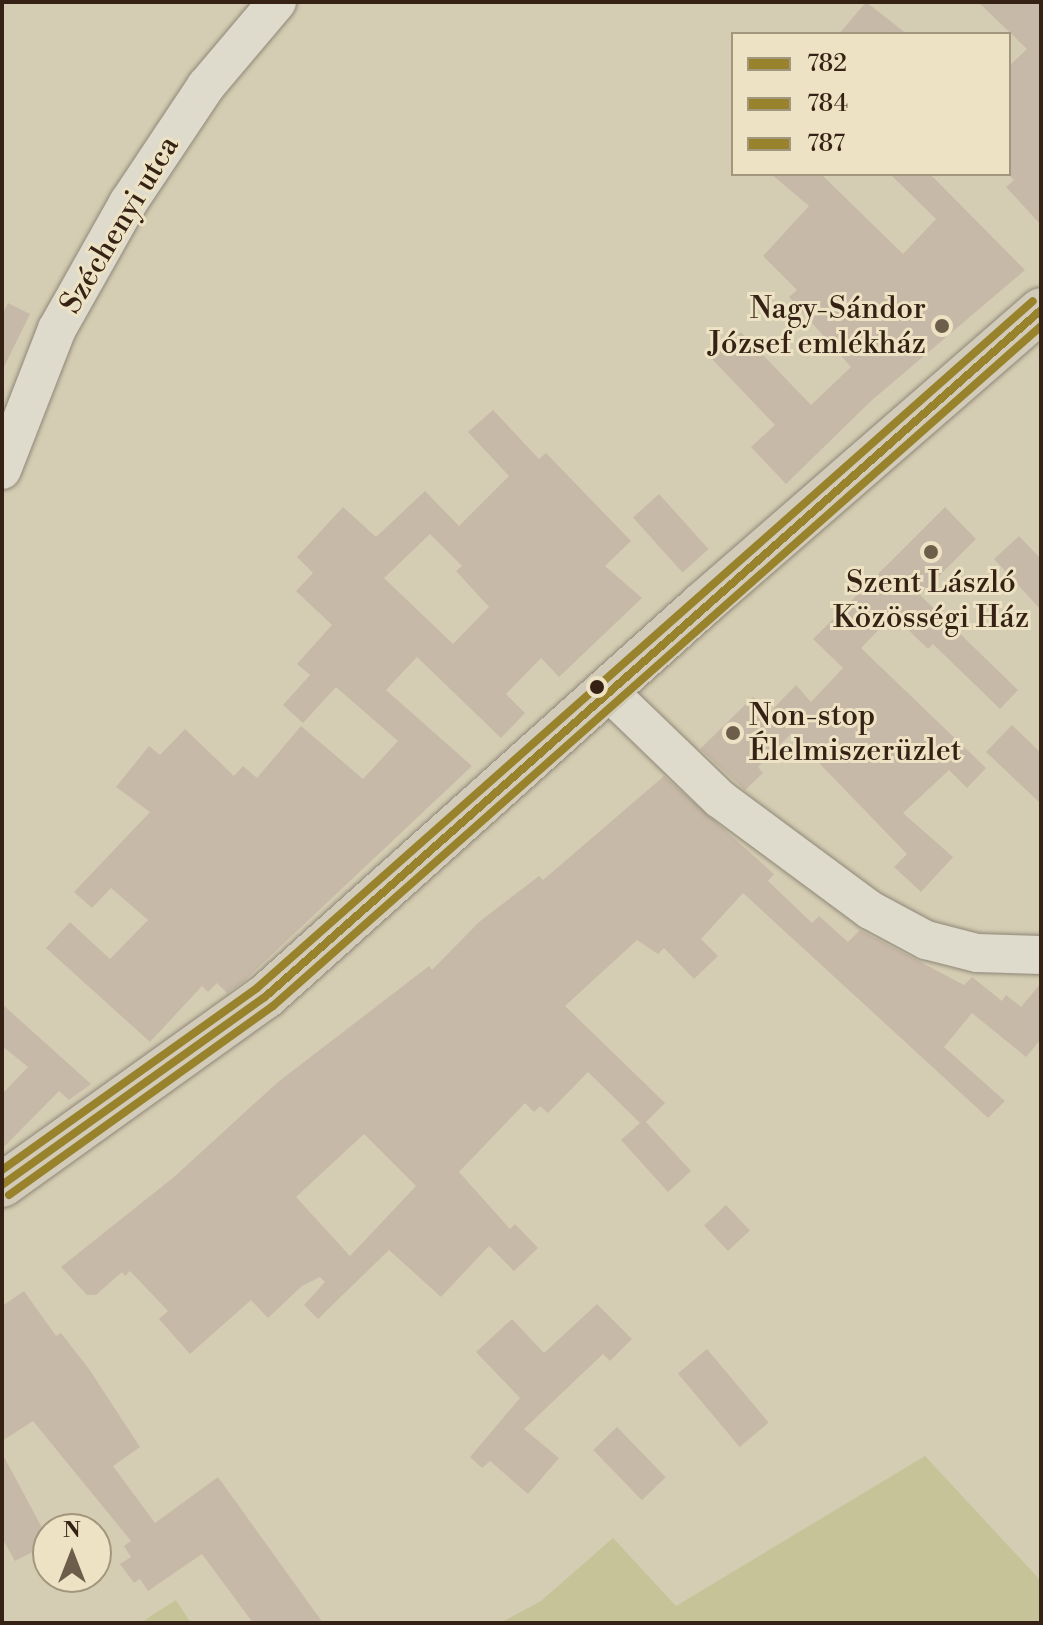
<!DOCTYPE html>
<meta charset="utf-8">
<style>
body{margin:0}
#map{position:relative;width:1043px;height:1625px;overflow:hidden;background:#d5cdb3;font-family:"Libre Bodoni",serif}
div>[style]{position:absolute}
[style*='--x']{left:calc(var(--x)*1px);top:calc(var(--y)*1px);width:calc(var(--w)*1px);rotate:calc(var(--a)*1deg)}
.green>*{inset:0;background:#c6c398}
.building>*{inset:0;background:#c7b9a7;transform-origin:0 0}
.roads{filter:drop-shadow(0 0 2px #8e8777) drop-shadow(0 0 2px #8e8777)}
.minor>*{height:38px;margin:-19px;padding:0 19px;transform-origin:19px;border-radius:19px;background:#dedacc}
.major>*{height:44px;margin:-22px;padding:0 22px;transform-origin:22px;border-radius:22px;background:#d2cbb9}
.bus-1>*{height:8px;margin:-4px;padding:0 4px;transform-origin:4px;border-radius:4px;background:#98822c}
.bus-2>*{height:8px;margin:-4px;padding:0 4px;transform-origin:4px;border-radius:4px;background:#98822c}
.bus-3>*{height:8px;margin:-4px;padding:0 4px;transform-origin:4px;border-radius:4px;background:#98822c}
.dots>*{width:22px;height:22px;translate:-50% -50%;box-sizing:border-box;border:4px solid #ede3c4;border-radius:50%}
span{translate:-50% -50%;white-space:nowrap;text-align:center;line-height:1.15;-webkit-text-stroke:6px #ede3c4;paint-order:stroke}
.street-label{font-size:30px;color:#352215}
.poi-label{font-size:30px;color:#352215}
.right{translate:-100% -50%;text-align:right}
.left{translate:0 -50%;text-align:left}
.frame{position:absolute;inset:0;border:4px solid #352215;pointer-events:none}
.legend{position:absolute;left:731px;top:32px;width:280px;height:144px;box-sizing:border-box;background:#ede3c4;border:2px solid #a3967e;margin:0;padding:10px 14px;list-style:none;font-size:24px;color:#352215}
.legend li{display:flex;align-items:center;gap:16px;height:40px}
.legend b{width:40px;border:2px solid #a3967e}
.north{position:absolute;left:32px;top:1513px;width:80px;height:80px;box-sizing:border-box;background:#ede3c4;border:2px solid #a3967e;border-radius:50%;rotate:0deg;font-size:22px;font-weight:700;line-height:32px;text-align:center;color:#352215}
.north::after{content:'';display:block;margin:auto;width:28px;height:36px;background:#6d5e4c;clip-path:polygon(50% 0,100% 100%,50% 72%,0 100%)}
</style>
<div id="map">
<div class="green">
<div style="clip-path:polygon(925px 1456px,1041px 1581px,1041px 1623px,500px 1623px,541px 1601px,613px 1538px,676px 1606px)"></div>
<div style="clip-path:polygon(176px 1600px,191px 1623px,140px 1623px)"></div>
</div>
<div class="building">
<div style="clip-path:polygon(866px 2px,907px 34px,839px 34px)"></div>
<div style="clip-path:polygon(978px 2px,1041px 2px,1041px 225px,1006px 187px,1014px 180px,1009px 175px,1009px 66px,1027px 49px)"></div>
<div style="clip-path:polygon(771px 174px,821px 174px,903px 254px,936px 219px,890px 174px,930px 174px,1025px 270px,871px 401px,786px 484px,751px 447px,775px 425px,712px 359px,741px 332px,811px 405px,851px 367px,789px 297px,797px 290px,763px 256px,809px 206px)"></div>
<div style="clip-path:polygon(8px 303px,30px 314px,2px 371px,2px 315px)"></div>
<div style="clip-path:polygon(evenodd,493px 410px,539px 459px,546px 453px,631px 541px,605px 566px,642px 598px,559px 677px,541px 658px,506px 694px,525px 713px,501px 738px,417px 657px,386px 690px,472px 766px,244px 981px,227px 993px,217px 983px,208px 992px,202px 986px,150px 1042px,46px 948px,70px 922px,110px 959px,148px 920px,111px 888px,92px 908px,74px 892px,150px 812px,116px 787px,149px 746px,160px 755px,185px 729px,234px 776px,243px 766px,257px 778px,301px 726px,363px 779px,398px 741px,336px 687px,303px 723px,283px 705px,310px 675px,297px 664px,332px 625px,296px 591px,313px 573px,297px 557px,343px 507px,376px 537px,425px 491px,459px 526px,509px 476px,468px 432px,493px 410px,430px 534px,462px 566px,456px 571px,489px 607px,453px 644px,384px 578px,430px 534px)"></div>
<div style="left:659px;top:494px;width:74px;height:35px;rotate:48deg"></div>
<div style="clip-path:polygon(945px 507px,976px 539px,920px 595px,1018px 690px,1000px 709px,933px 644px,928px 649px,893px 615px,861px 648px,986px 768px,967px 788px,949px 770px,903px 813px,953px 857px,921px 892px,894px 867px,907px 854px,791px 734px,758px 767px,763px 773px,745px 790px,700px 749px,753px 697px,770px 712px,796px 685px,811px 702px,843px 668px,813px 639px)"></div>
<div style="clip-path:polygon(1019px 536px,1041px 559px,1041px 610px,994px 559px)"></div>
<div style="clip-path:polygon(1012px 725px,1041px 753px,1041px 804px,986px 752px)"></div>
<div style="clip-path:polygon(evenodd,664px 776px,774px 874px,768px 881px,812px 923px,819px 916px,848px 942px,860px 930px,964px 985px,972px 977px,1002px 1001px,1006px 995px,1021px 1007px,1041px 983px,1041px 1039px,1026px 1057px,972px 1013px,944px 1047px,1005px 1101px,988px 1118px,743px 893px,701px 939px,718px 956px,694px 979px,664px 948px,658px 954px,637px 940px,565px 1006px,665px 1103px,646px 1122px,691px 1171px,668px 1192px,621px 1140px,640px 1123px,588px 1072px,548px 1113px,540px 1106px,534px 1112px,525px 1103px,459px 1172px,510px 1229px,515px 1224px,538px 1248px,514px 1271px,489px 1246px,441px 1297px,389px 1250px,318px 1319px,304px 1305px,325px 1282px,320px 1277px,302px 1286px,268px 1318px,251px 1300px,190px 1354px,159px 1319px,168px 1311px,130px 1271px,125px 1276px,122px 1272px,96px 1295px,87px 1295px,61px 1267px,174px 1177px,278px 1082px,429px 966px,432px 970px,479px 922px,539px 876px,543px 880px,664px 776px,364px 1134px,416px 1186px,350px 1256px,296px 1197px,364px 1134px)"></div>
<div style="clip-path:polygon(2px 1004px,91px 1084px,69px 1100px,59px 1091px,2px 1149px,2px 1094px,28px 1067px,2px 1046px)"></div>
<div style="left:726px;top:1205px;width:35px;height:30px;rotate:47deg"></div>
<div style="clip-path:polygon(24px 1291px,56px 1336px,61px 1333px,89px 1369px,140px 1447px,113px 1466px,155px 1523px,218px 1477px,323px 1623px,253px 1623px,202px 1554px,148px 1591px,140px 1579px,134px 1583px,120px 1564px,131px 1557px,124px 1546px,131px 1541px,33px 1421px,2px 1441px,2px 1306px)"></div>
<div style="clip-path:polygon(597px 1304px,632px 1339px,610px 1361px,603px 1354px,524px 1429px,559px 1458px,528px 1494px,490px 1461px,482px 1468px,470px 1457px,520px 1398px,476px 1352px,512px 1319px,544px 1353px)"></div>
<div style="left:707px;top:1349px;width:96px;height:38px;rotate:50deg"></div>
<div style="left:617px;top:1427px;width:70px;height:33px;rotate:46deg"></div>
<div style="clip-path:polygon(2px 1453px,48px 1539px,48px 1544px,15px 1561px,2px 1538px)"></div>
</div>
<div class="roads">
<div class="minor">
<div style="--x:2;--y:470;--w:151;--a:-68.7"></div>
<div style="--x:57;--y:329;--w:145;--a:-60.6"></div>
<div style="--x:128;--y:203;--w:141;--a:-56.3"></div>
<div style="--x:206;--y:86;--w:110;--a:-49.8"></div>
<div style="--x:607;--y:690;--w:157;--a:44"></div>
<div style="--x:720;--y:799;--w:187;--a:36.5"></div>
<div style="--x:870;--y:910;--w:64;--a:28.2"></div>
<div style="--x:926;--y:940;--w:53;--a:14.3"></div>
<div style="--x:977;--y:953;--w:64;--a:1.8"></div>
</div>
<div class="major">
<div style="--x:2;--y:1185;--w:323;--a:-35.6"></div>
<div style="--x:265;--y:997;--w:588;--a:-41.9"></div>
<div style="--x:703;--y:604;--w:448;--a:-41"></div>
</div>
</div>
<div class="bus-1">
<div style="--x:2;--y:1185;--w:323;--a:-35.6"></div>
<div style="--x:265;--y:997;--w:1036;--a:-41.52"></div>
</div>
<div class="bus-2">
<div style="--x:9;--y:1195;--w:325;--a:-35.6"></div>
<div style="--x:273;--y:1006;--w:1026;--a:-41.52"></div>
</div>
<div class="bus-3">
<div style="--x:2;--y:1170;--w:313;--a:-35.5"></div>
<div style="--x:257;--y:988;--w:1036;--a:-41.52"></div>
</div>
<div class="dots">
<div style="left:942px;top:326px;background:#6d5e4c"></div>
<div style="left:931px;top:552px;background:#6d5e4c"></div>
<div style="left:597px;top:687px;background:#352215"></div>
<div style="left:733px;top:733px;background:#6d5e4c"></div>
</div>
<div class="street-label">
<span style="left:120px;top:225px;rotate:-59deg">Széchenyi utca</span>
</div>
<div class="poi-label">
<span class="right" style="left:926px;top:326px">Nagy-Sándor<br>József emlékház</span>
<span style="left:931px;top:600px">Szent László<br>Közösségi Ház</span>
<span class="left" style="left:749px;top:733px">Non-stop<br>Élelmiszerüzlet</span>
</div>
<div class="frame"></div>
<ul class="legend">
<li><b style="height:10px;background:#98822c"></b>782</li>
<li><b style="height:10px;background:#98822c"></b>784</li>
<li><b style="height:10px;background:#98822c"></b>787</li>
</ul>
<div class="north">N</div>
</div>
